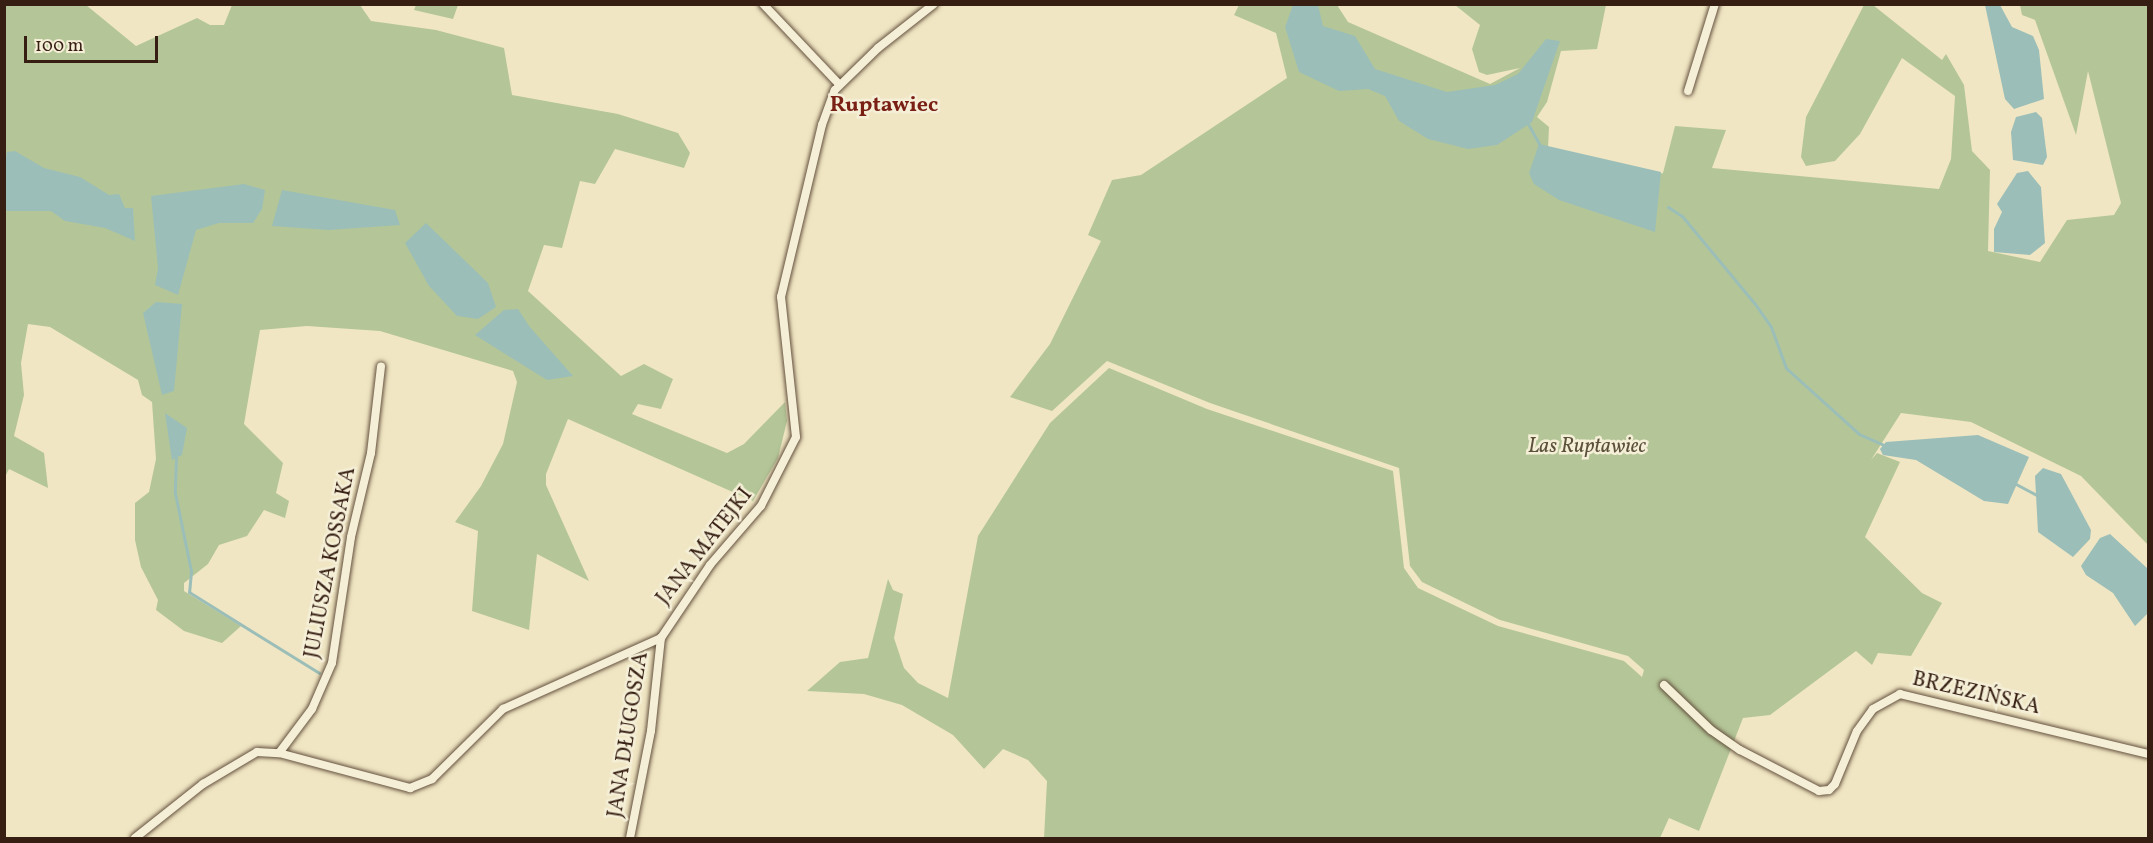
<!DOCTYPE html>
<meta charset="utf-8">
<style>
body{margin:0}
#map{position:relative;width:2153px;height:843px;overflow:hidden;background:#f0e6c3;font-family:Vollkorn,serif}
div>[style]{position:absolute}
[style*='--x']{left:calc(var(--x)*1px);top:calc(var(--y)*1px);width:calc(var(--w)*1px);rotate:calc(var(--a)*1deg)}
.green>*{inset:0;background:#b4c698}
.water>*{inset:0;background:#9bbeb8}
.stream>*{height:3px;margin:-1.5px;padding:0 1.5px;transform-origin:1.5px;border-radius:1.5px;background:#9bbeb8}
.roads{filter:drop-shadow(0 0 2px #64513e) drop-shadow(0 0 2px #64513e)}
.minor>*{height:8px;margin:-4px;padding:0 4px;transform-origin:4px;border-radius:4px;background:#f5efd8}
span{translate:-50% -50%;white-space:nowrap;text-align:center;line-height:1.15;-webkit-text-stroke:5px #f5efd8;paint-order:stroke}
.park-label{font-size:21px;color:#5c513a;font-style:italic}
.street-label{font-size:21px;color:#361f12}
.neighbourhood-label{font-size:22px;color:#7a1f14;font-weight:700}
.frame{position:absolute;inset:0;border:6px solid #361f12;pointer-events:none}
.scale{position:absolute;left:24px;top:36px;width:134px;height:27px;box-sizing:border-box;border:3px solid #361f12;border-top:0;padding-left:8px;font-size:18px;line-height:21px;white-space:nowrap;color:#361f12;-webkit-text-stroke:4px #f5efd8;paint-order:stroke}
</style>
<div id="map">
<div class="green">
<div style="clip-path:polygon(4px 5px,86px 5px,136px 46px,197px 18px,210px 25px,224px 25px,232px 5px,360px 5px,371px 21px,436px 30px,504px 48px,512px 95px,618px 114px,678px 133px,690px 153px,684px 168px,615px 149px,595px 184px,580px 181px,562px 248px,544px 245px,528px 291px,621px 376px,644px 364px,673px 379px,661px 409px,638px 404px,632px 414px,727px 453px,744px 444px,785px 402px,787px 421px,778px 458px,753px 501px,568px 419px,546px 474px,546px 485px,589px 581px,537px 554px,529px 630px,472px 611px,478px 531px,455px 522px,481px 486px,503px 444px,517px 382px,513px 371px,380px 331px,307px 326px,260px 330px,244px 424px,283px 463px,276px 493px,289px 501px,285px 518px,264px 510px,247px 536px,219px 545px,208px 564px,184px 583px,184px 591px,241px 626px,222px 643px,184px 631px,156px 610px,158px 600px,141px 567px,135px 540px,135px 503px,149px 492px,156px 459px,152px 402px,142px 395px,138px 380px,50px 327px,28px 324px,21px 363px,24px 395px,14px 436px,44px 453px,48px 488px,9px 469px,5px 477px)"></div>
<div style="clip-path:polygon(416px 5px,416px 4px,458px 5px,453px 19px,414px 10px)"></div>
<div style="clip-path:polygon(1239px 5px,1337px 5px,1348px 22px,1490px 84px,1520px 68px,1487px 75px,1479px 72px,1472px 49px,1480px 25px,1455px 5px,1606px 5px,1597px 49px,1561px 51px,1547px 102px,1537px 117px,1549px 127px,1548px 149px,1653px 176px,1663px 173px,1675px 126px,1726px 130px,1712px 168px,1939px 189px,1951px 159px,1955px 96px,1902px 58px,1860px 134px,1835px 161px,1806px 166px,1801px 157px,1806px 117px,1864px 5px,1873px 5px,1942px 60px,1946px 54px,1964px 85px,1972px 151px,1990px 170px,1988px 251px,2040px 262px,2067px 220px,2114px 215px,2121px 203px,2088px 71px,2076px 135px,2035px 20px,2022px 15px,2020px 5px,2148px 5px,2148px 545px,2081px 476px,1971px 422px,1901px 413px,1871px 460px,1877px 453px,1900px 462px,1865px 537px,1922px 593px,1942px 603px,1911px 656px,1878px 653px,1872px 665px,1856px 651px,1770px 715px,1743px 718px,1699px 831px,1669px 818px,1660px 838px,1044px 838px,1047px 781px,1028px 760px,1003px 749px,984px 769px,953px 735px,902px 705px,864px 694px,807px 691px,840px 662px,868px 658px,888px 579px,893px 590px,903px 594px,894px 638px,904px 668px,918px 683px,948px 698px,978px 536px,1050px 423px,1109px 368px,1207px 409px,1393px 471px,1404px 568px,1418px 588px,1498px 626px,1624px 661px,1642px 677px,1644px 670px,1628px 656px,1500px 620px,1422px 582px,1410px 566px,1399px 468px,1210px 403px,1107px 361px,1052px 411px,1010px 397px,1050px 344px,1101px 241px,1088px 235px,1112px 180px,1141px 175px,1287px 78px,1276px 33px,1234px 15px)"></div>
</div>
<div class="water">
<div style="clip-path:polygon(1293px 5px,1318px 5px,1323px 26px,1355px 36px,1375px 69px,1447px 92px,1495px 85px,1518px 74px,1546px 39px,1560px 41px,1532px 122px,1497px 145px,1468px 149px,1428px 139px,1399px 121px,1385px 96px,1368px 89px,1339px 91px,1299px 72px,1285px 27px)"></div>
<div style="clip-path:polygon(1985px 5px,2000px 5px,2012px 27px,2033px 36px,2039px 50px,2044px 99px,2014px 109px,2005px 99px)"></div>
<div style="clip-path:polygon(2036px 112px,2042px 118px,2047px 157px,2043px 165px,2013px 160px,2011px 132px,2016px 117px)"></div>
<div style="clip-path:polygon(1539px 144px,1661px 172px,1655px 232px,1559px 200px,1534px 184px,1529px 173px)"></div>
<div style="clip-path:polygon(15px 151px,44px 168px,80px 177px,109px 195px,119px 194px,125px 208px,133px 208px,135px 241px,105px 228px,65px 221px,51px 211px,5px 211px,5px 164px,7px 152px)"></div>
<div style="clip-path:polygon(2028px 171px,2041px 187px,2045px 243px,2030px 255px,1994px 252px,1994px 229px,2002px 212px,1997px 204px,2017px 173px)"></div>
<div style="clip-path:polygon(244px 184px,265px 190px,262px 209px,253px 223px,219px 223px,196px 230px,178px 295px,155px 285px,158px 268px,151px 196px)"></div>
<div style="clip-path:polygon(282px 190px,395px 210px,400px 225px,329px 230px,272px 226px)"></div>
<div style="clip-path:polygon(426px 223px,488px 283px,496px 307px,478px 319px,457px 316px,429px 286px,405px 243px)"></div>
<div style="clip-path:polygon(156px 302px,182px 304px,174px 391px,162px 395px,143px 313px)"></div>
<div style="clip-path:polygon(518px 309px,529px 326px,573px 376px,547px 380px,475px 335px,504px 310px)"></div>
<div style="clip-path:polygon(165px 413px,187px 428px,182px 455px,172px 460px)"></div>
<div style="clip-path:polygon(1978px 435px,2029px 457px,2008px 504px,1984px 501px,1916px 460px,1883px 455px,1880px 449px,1886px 442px)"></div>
<div style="clip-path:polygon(2043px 468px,2061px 474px,2091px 530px,2090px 539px,2073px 557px,2038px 532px,2035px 476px)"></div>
<div style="clip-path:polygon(2110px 534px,2148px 569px,2148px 613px,2135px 626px,2113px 593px,2086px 575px,2081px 566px,2100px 538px)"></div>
</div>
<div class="stream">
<div style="--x:1527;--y:122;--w:26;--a:61"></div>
<div style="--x:1668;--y:207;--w:17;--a:33"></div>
<div style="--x:1682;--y:216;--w:114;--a:50.3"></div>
<div style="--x:1755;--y:304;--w:28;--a:55"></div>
<div style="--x:1771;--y:327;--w:44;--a:69.9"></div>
<div style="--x:1786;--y:368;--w:98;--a:42.1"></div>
<div style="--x:1859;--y:434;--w:27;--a:24"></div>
<div style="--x:176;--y:458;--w:35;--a:92"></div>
<div style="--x:175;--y:493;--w:80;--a:78.4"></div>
<div style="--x:191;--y:571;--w:21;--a:95"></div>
<div style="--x:189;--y:592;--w:153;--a:31.9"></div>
<div style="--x:2014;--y:483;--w:26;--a:28"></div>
</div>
<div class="roads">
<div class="minor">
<div style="--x:763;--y:4;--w:110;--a:46.5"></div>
<div style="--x:1688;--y:91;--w:91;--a:-72.8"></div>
<div style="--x:1664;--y:685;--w:65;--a:43.8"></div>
<div style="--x:1711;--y:730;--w:35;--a:35"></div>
<div style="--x:1740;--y:750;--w:89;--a:27.4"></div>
<div style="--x:1819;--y:791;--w:10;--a:-6"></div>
<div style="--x:1829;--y:790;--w:8;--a:-45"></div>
<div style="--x:1835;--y:784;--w:57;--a:-67.5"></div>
<div style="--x:1857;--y:731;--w:27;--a:-54"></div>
<div style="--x:1873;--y:709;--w:31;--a:-29"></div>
<div style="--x:1900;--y:694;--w:255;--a:13.6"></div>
<div style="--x:279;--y:753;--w:55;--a:-53.1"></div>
<div style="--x:312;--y:709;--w:50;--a:-66.5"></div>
<div style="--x:332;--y:663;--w:127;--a:-81.4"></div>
<div style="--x:351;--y:537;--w:86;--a:-76.6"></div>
<div style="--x:371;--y:453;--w:87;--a:-83.4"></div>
<div style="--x:135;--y:838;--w:87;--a:-38.5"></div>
<div style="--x:203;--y:784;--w:63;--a:-30.7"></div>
<div style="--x:257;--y:752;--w:22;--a:3"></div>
<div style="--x:279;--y:753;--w:136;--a:15"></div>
<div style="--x:410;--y:788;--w:24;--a:-22"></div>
<div style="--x:432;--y:779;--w:100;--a:-44.6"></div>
<div style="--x:503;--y:709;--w:173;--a:-24.2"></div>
<div style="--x:661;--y:638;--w:88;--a:-56.1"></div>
<div style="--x:710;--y:565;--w:78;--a:-49.2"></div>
<div style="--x:761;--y:506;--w:77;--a:-63.1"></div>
<div style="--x:796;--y:437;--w:141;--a:-96.1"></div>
<div style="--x:781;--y:297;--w:177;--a:-76.6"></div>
<div style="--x:822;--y:125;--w:37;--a:-70"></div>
<div style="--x:835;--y:90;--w:60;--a:-44.3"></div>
<div style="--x:878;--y:48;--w:71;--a:-38.2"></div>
<div style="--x:630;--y:838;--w:109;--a:-78.9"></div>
<div style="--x:651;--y:731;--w:94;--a:-83.9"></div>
</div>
</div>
<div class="park-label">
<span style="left:1587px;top:447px">Las Ruptawiec</span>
</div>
<div class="street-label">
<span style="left:705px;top:547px;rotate:-52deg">JANA MATEJKI</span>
<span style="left:331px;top:563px;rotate:-79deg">JULIUSZA KOSSAKA</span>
<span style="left:1976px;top:694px;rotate:13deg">BRZEZIŃSKA</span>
<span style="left:629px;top:735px;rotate:-81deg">JANA DŁUGOSZA</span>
</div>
<div class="neighbourhood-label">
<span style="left:884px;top:106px">Ruptawiec</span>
</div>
<div class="frame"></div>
<div class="scale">100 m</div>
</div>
